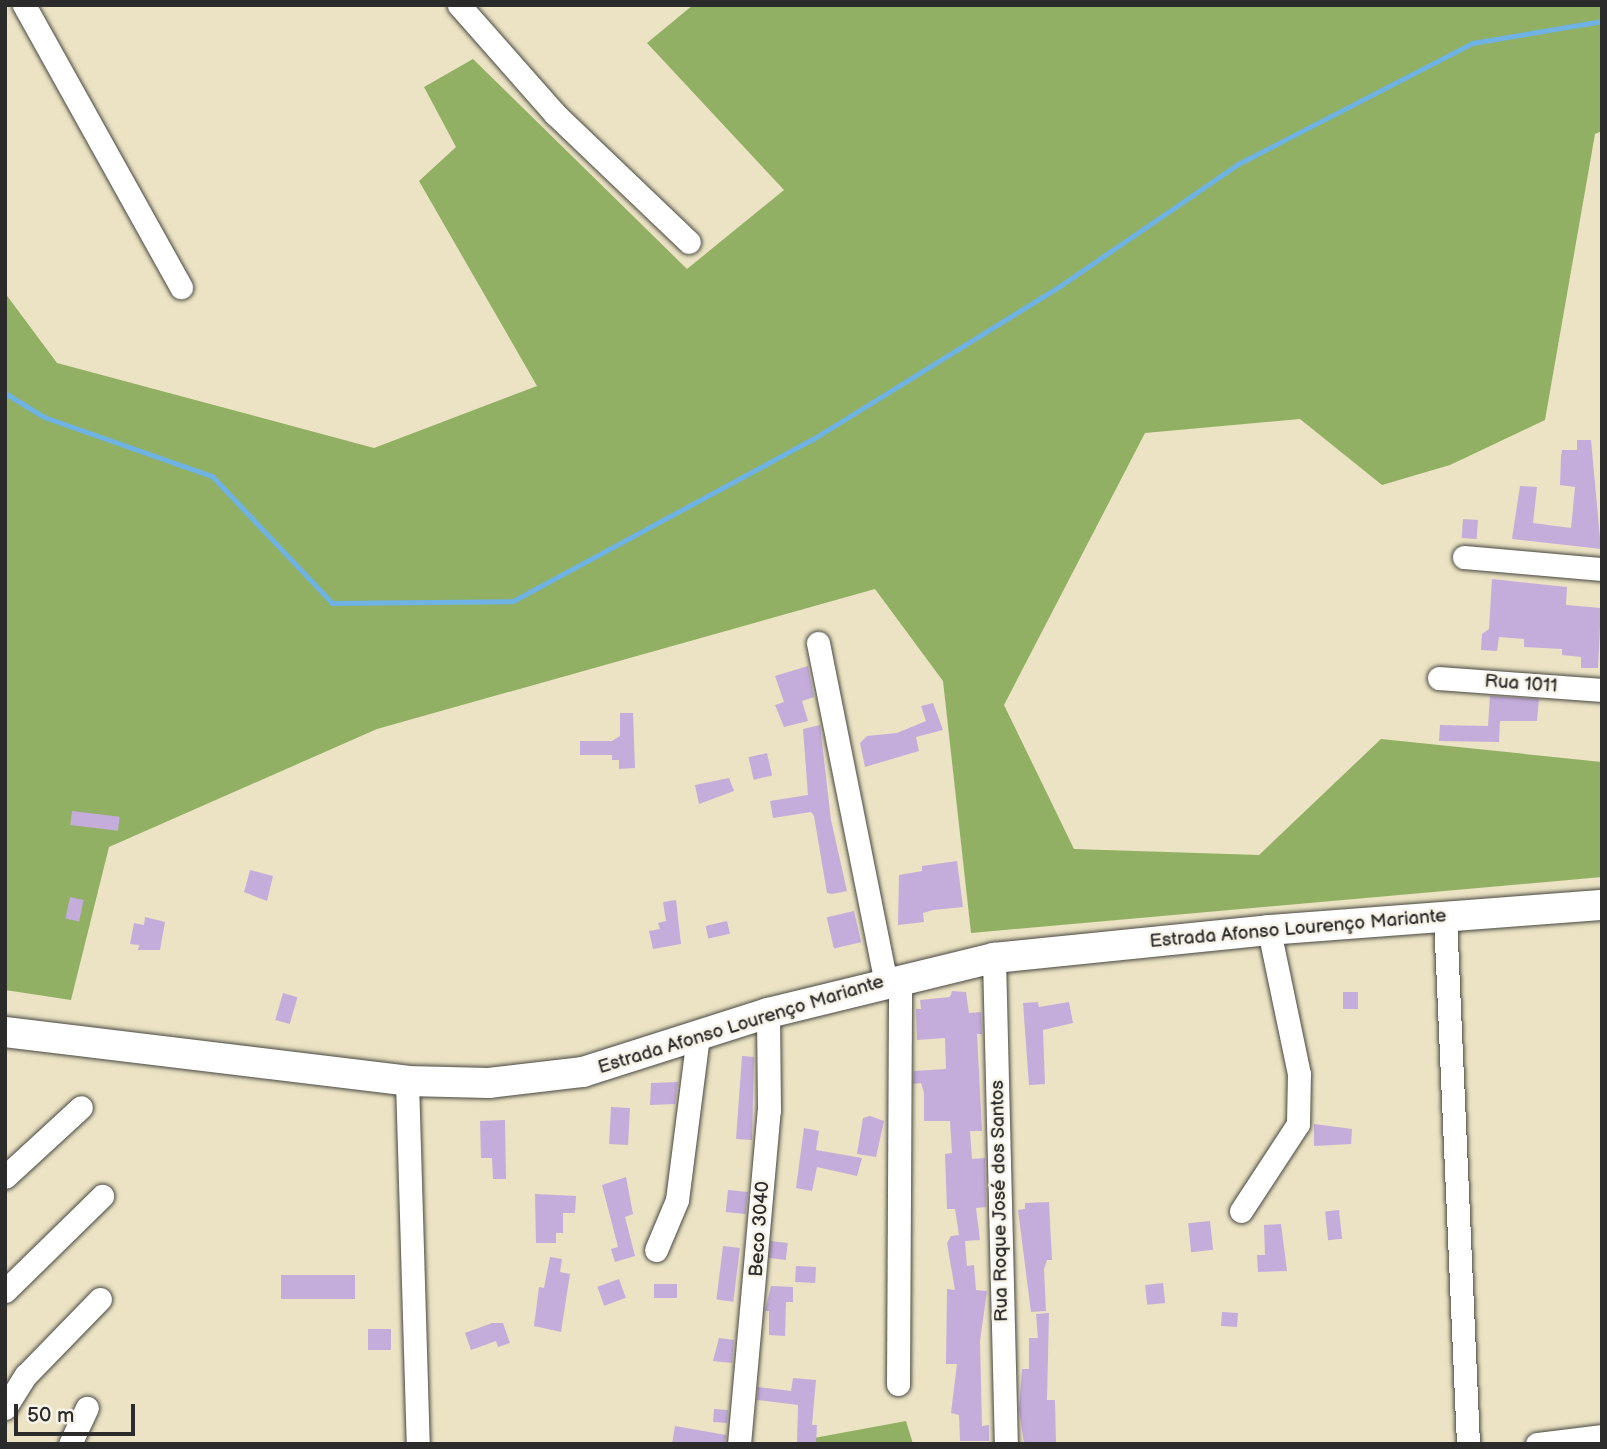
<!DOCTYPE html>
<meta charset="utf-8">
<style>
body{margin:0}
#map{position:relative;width:1607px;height:1449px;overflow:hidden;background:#ebe3c3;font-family:"Balsamiq Sans",sans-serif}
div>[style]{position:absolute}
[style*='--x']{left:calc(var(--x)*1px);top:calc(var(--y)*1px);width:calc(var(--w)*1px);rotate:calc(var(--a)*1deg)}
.forest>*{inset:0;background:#91b063}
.stream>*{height:5px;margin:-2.5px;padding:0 2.5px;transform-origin:2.5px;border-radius:2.5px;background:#6fb2e4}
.building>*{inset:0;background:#c4addb;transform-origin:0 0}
.roads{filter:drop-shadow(0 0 2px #484742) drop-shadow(0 0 2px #484742)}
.minor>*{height:23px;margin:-11.5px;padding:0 11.5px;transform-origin:11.5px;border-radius:11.5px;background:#fff}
.major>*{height:30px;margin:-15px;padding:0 15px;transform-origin:15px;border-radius:15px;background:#fff}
span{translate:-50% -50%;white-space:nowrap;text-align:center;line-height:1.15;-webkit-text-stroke:5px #f7f3e8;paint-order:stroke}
.street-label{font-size:19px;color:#2b2b2b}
.frame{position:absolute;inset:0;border:7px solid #2b2b2b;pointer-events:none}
.scale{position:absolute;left:14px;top:1404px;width:121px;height:32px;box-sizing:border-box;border:4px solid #2b2b2b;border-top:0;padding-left:9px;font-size:21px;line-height:24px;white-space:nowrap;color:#2b2b2b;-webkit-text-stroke:5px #f7f3e8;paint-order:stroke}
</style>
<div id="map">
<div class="forest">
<div style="clip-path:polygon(693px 5px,1602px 5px,1602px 131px,1595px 134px,1545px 420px,1450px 465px,1382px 485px,1300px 419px,1145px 433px,1004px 705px,1074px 849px,1259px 855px,1381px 739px,1602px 762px,1602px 877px,971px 933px,943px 681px,875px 589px,377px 729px,109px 847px,71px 1000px,5px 990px,5px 293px,57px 363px,374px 448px,537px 386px,419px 181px,456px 147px,424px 87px,473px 59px,687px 269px,784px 190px,647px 43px)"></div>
<div style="clip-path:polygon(906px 1421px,913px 1444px,796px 1444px,814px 1438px)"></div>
</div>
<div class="stream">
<div style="--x:5;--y:393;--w:46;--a:31.6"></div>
<div style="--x:44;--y:417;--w:178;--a:19.4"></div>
<div style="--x:212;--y:476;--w:175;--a:46.6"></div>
<div style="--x:332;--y:603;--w:181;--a:-0.6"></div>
<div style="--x:513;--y:601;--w:341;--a:-28.4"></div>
<div style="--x:813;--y:439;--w:287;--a:-31.8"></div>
<div style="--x:1057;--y:288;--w:219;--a:-34.4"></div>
<div style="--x:1238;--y:164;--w:263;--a:-27.3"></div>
<div style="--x:1472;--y:43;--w:132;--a:-9.6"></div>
</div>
<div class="building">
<div style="clip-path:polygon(1577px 440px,1591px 440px,1601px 549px,1512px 539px,1520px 486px,1537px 487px,1533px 523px,1571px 528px,1575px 487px,1560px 485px,1561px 456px,1562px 450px,1577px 450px)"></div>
<div style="left:1463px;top:519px;width:15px;height:19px;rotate:4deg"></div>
<div style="clip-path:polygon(1492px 579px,1567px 587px,1566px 605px,1601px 608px,1598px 668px,1581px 668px,1581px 657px,1562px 655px,1562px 649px,1524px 647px,1524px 639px,1499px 637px,1497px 651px,1481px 650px,1482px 634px,1489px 629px)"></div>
<div style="clip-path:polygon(808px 666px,814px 697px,802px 701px,808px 721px,784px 727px,775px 705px,784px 702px,775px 676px)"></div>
<div style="clip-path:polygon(1490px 696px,1539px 699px,1537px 721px,1500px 721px,1499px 742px,1439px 741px,1440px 725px,1488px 726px)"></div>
<div style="clip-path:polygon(933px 703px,943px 730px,916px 737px,919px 751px,865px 767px,860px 743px,867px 736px,897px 733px,926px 721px,921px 706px)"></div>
<div style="clip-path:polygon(620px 713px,633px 713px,635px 768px,619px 769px,619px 760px,612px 760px,612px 755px,580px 755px,580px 741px,612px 741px,620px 736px)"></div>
<div style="clip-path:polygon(820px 725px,831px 820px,847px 891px,832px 894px,827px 893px,814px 816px,811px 812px,773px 818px,770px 801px,808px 795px,803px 729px)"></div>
<div style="left:767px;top:753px;width:23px;height:19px;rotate:77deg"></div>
<div style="clip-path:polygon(729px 778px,734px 791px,699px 804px,695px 785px)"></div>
<div style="left:72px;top:811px;width:48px;height:14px;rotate:7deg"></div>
<div style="clip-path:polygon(957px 861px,963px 907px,933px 910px,923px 913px,924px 922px,898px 925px,899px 875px,922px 871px,922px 866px)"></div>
<div style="clip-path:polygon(250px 870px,273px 876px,267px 901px,244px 892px)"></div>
<div style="left:70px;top:897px;width:14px;height:22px;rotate:12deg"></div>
<div style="clip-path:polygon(676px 900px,681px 944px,653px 949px,649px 931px,660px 929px,658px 923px,666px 921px,663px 902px)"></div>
<div style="left:854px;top:911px;width:32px;height:28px;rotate:77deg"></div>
<div style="clip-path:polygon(145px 917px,165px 922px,160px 950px,138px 950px,139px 945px,130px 944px,134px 923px,144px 925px)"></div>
<div style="left:727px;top:921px;width:13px;height:22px;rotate:77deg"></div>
<div style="clip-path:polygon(952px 991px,966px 992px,969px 1013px,981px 1012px,982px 1034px,977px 1034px,982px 1131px,970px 1131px,972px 1159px,985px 1158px,986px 1207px,976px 1208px,980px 1240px,965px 1241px,967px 1266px,974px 1265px,976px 1290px,987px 1291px,980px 1341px,982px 1426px,989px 1425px,989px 1441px,960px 1441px,959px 1415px,951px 1413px,957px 1364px,946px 1364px,947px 1289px,955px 1290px,947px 1243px,951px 1236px,959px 1235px,955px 1209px,947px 1209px,945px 1154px,952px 1153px,950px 1121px,924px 1121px,924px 1093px,921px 1083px,913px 1084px,914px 1071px,946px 1069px,945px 1038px,917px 1040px,916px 1009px,921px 1009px,920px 1000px,950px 997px)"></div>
<div style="left:1343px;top:992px;width:15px;height:17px"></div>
<div style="left:283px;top:993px;width:15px;height:28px;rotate:16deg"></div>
<div style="clip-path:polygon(1038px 1002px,1039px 1007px,1069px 1002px,1073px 1023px,1043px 1030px,1045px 1084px,1029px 1085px,1023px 1003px)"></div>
<div style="clip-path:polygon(742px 1056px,754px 1057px,752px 1140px,736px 1139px)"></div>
<div style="clip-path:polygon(678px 1082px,675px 1104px,650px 1105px,651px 1083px)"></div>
<div style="left:611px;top:1107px;width:19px;height:37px;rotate:3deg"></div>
<div style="clip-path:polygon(870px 1116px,884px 1121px,876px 1157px,857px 1154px,863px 1118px)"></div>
<div style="clip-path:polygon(505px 1120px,506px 1179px,493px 1179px,492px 1158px,481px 1158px,480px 1121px)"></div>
<div style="clip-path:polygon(1314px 1124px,1352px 1129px,1351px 1144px,1314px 1146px)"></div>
<div style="clip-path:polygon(804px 1128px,819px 1131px,816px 1150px,862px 1158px,857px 1176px,817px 1167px,812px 1191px,796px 1188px)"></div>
<div style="clip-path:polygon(626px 1177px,633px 1214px,625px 1217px,635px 1256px,615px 1262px,611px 1249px,618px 1247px,602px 1185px)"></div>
<div style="left:728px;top:1190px;width:20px;height:22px;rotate:6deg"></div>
<div style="clip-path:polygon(535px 1194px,576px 1196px,575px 1213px,563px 1213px,563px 1233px,556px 1233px,556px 1243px,536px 1243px)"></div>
<div style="clip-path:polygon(1049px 1202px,1052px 1260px,1047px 1260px,1044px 1269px,1046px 1311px,1031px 1312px,1018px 1210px,1025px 1209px,1025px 1203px)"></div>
<div style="left:1339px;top:1210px;width:29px;height:14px;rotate:84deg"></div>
<div style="left:1210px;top:1221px;width:29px;height:22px;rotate:84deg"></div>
<div style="clip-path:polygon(1281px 1224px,1287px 1271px,1258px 1272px,1257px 1255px,1265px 1255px,1264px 1225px)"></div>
<div style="left:771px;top:1241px;width:17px;height:17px;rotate:7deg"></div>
<div style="left:723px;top:1246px;width:17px;height:54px;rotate:7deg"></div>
<div style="clip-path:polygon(550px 1257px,562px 1259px,560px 1272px,570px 1274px,561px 1332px,534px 1326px,539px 1287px,544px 1288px)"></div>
<div style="left:796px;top:1266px;width:20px;height:16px;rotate:3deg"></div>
<div style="left:281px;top:1275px;width:74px;height:24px"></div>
<div style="left:619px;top:1279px;width:20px;height:23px;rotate:70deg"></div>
<div style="left:1163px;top:1283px;width:20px;height:18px;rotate:84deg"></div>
<div style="left:654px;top:1284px;width:23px;height:14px"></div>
<div style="clip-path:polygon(771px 1286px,793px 1287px,793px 1302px,786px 1302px,785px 1336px,769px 1335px,769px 1311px,765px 1311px)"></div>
<div style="left:1222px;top:1312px;width:16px;height:14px;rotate:4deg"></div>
<div style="clip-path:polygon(1049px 1313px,1047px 1400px,1055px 1400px,1056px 1444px,1024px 1444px,1019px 1409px,1022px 1369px,1029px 1369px,1029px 1338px,1038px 1338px,1036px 1314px)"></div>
<div style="clip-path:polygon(492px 1323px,503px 1323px,510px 1343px,498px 1347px,496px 1341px,471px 1350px,465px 1333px)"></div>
<div style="left:368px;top:1329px;width:23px;height:21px"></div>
<div style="clip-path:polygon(719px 1338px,734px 1340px,732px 1363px,713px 1361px)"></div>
<div style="clip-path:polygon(793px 1378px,816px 1380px,812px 1425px,817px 1425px,816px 1444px,797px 1444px,798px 1405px,757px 1400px,758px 1387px,791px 1391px)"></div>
<div style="left:714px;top:1409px;width:14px;height:13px;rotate:4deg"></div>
<div style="clip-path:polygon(675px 1426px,726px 1435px,725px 1444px,672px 1444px)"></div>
</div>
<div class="roads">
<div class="minor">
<div style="--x:24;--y:5;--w:323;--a:60.9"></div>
<div style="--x:459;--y:5;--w:145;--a:48.6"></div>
<div style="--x:555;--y:114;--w:185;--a:43.7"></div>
<div style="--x:1464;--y:557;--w:139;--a:5"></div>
<div style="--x:818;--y:643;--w:346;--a:78.7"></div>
<div style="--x:1439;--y:678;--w:163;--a:4.2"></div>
<div style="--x:1445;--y:917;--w:528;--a:87.5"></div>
<div style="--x:994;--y:958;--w:486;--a:88.6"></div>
<div style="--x:407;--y:1081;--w:363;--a:88.3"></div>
<div style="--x:5;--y:1177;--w:103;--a:-42.6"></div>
<div style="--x:1241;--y:1211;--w:104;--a:-56.8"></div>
<div style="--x:1298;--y:1124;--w:50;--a:-88.9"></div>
<div style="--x:1299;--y:1074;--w:147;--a:-101.8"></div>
<div style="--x:656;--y:1250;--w:54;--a:-67.2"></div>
<div style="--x:677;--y:1200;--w:165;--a:-82.7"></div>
<div style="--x:5;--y:1291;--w:136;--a:-44.4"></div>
<div style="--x:898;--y:1384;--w:405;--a:-89.7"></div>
<div style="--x:5;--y:1408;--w:39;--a:-58"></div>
<div style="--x:26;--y:1375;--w:106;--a:-45.8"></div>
<div style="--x:70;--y:1444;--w:40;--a:-65"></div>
<div style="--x:739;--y:1444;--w:335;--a:-84.9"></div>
<div style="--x:769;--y:1110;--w:97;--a:-90.6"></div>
<div style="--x:1537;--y:1444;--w:65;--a:-7"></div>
</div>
<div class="major">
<div style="--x:5;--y:1032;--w:405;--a:6.9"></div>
<div style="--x:407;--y:1081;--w:82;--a:1.4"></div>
<div style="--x:489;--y:1083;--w:95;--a:-6.7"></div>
<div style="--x:583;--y:1072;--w:194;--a:-17.7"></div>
<div style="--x:768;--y:1013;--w:233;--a:-13.7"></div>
<div style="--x:994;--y:958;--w:276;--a:-5.8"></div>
<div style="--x:1269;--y:930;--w:334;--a:-4.3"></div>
</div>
</div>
<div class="street-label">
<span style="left:1521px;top:684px;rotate:4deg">Rua 1011</span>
<span style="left:1298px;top:929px;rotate:-5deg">Estrada Afonso Lourenço Mariante</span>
<span style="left:741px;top:1025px;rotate:-17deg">Estrada Afonso Lourenço Mariante</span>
<span style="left:1000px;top:1201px;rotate:-91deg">Rua Roque José dos Santos</span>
<span style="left:760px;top:1229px;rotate:-86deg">Beco 3040</span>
</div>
<div class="frame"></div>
<div class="scale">50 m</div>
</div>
